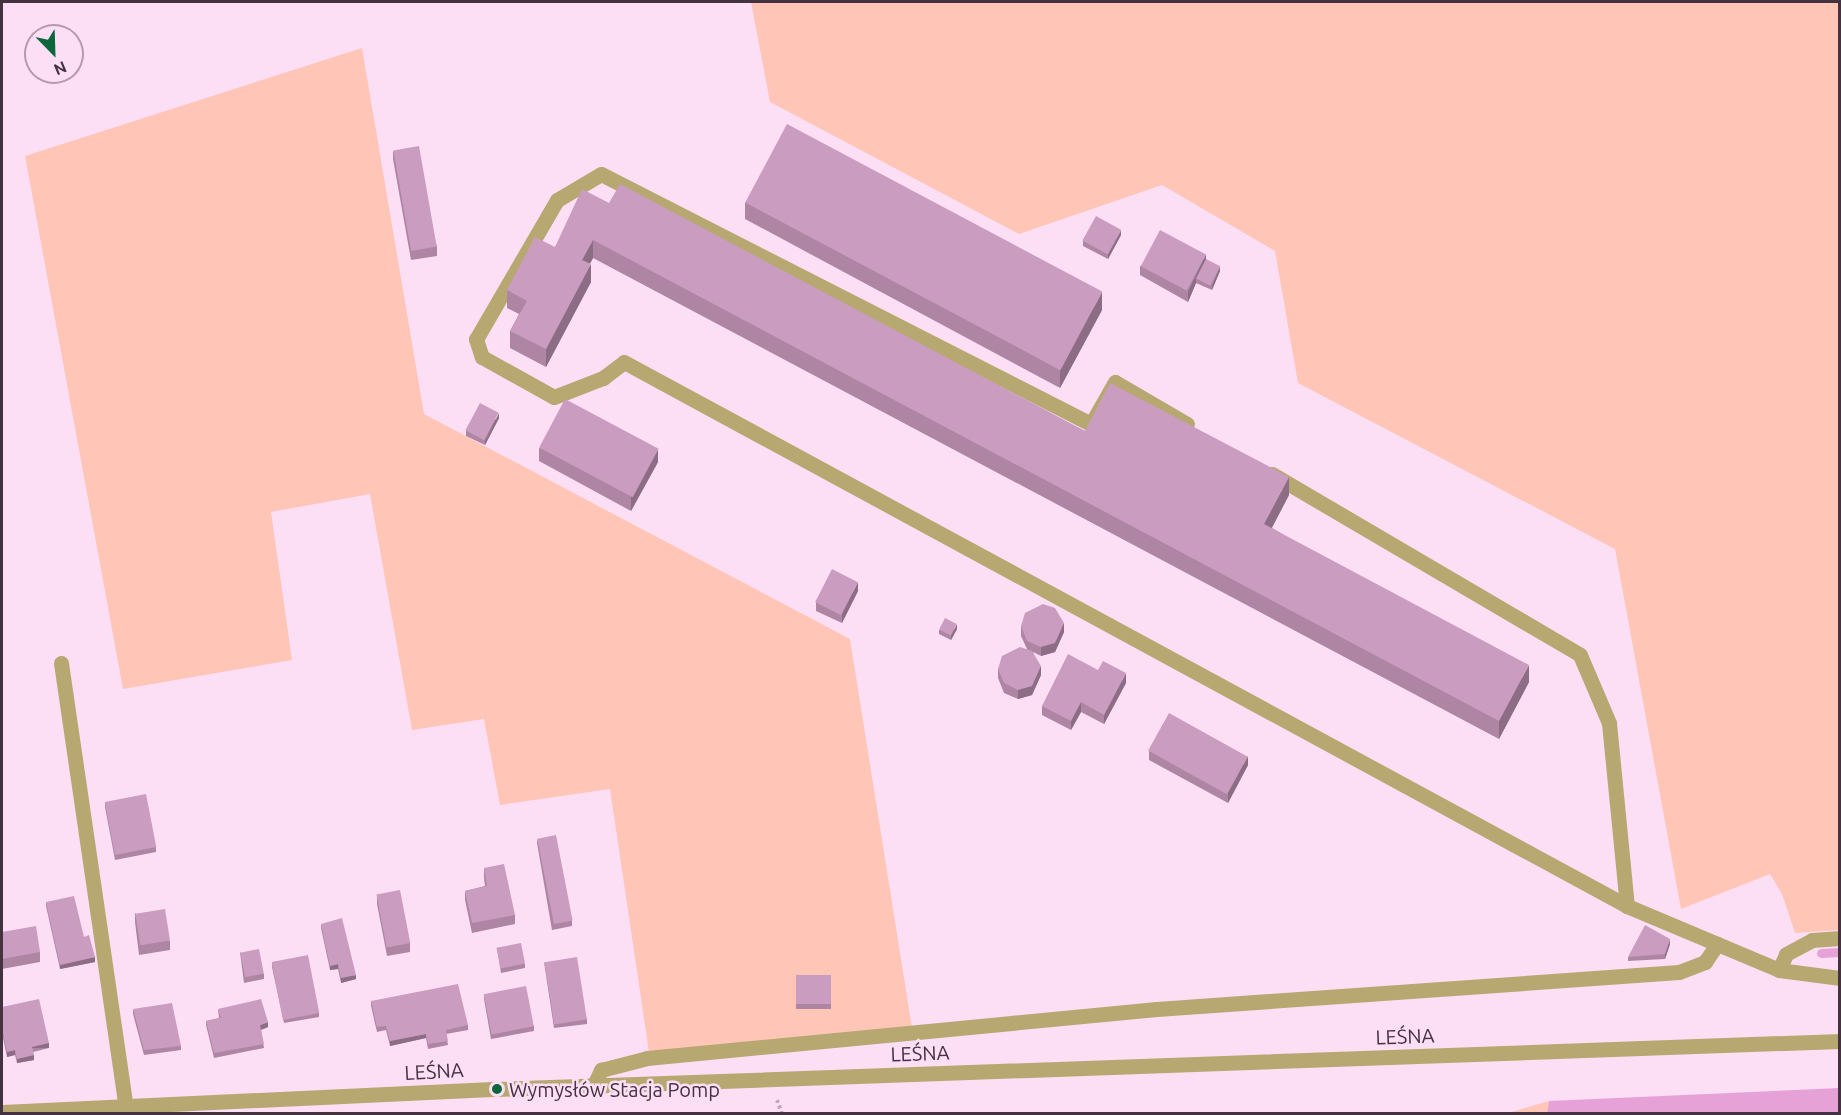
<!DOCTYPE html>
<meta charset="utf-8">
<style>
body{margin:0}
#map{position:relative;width:1841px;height:1115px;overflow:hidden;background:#fddff5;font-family:Ubuntu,sans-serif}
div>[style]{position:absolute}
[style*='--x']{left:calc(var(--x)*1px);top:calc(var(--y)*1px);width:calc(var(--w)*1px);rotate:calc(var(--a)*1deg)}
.green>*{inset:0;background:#ffc6b7}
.water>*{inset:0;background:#e6a2d7}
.stream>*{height:9px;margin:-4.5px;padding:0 4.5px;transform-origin:4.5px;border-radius:4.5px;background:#e6a2d7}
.path>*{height:4px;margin-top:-2px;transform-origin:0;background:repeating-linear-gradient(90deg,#c1a7bb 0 3px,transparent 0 6px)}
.service>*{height:15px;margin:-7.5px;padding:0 7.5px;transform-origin:7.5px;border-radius:7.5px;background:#b7a872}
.tertiary>*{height:15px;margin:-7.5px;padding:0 7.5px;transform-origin:7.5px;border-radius:7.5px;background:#b7a872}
.wall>*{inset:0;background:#ae86a4;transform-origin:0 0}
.shaded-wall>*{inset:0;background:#8d6d86;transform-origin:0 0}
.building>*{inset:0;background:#ca9cbf;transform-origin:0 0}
.dots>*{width:16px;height:16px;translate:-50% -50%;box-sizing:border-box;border:3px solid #fddff5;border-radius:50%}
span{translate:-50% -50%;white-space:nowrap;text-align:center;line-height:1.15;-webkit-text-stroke:5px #fddff5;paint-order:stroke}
.street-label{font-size:20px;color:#453241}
.poi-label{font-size:20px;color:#453241}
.left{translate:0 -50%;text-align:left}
.frame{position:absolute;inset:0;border:3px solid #453241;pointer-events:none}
.north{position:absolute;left:24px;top:24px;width:60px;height:60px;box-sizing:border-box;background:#fddff5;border:2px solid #b39aad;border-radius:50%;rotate:157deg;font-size:16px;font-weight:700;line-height:24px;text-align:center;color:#453241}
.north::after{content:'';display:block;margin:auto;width:21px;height:27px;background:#0b673b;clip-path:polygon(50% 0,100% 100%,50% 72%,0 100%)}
</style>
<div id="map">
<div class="green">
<div style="clip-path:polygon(751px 2px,1839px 2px,1839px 930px,1795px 933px,1782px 894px,1770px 874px,1681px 909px,1615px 549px,1298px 383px,1275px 251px,1162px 185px,1019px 234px,770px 102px)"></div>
<div style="clip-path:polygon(362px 48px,424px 414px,850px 639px,912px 1028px,649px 1052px,610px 789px,500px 805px,484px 719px,412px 730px,370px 494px,271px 512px,292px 660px,123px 689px,25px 156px)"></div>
<div style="clip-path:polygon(1549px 1101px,1547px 1113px,1508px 1113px)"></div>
</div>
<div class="water">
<div style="clip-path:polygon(1839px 1088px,1839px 1113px,1547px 1113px,1549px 1101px)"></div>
</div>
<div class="stream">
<div style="--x:1821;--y:953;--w:19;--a:-3"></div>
</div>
<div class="path">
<div style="--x:777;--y:1100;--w:15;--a:70"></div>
</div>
<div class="service">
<div style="--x:1187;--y:424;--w:83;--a:-149.7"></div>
<div style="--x:1115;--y:382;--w:48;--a:119.7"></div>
<div style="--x:1091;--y:424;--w:550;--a:-152.97"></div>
<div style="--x:601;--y:174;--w:51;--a:149.4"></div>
<div style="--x:557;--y:200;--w:161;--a:120.2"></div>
<div style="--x:476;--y:339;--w:19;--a:72"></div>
<div style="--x:482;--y:357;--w:82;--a:29.1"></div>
<div style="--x:554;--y:397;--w:53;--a:-21.2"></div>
<div style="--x:603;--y:378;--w:26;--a:-37"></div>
<div style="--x:624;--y:362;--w:1141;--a:28.47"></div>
<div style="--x:1627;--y:906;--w:165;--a:22.8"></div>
<div style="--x:1779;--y:970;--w:62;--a:7.5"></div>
<div style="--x:1272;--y:474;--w:357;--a:30.4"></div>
<div style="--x:1580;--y:655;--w:74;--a:66.9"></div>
<div style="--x:1609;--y:723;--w:184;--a:84.4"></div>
<div style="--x:61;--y:663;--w:449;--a:81.7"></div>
<div style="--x:1779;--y:970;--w:17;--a:-66"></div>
<div style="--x:1786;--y:954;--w:30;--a:-28"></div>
<div style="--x:1812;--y:940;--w:28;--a:-4"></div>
<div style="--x:594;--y:1085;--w:17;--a:-65"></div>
<div style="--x:601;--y:1070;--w:48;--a:-14.6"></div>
<div style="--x:647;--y:1058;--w:512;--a:-5.49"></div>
<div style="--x:1157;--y:1009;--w:523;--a:-4.05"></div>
<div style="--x:1679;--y:972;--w:28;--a:-21"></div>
<div style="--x:1705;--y:962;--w:22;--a:-56"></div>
</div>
<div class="tertiary">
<div style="--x:2;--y:1112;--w:496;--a:-2.7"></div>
<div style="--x:497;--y:1089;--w:1344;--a:-2.05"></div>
</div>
<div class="wall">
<div style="clip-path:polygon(393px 150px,437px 246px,437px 256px,411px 260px,393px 159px)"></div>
<div style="clip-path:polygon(745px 202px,1102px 310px,1060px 388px,745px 219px)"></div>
<div style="clip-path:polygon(609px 203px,1085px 431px,1289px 495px,1272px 528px,1529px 682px,1499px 739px,593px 258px,590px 264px,591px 282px,546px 367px,510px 348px,510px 331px,519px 314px,507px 308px,507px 290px,555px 247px)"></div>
<div style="clip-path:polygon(1121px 235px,1108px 259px,1083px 246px,1083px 241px)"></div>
<div style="clip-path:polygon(1206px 259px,1220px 271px,1212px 290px,1196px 283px,1188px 302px,1140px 275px,1140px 266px)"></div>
<div style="clip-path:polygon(499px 418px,485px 445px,466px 436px,466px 431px)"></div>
<div style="clip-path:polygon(539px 448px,658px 462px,631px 511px,539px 461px)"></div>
<div style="clip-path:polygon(858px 591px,842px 623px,816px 611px,816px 602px)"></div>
<div style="clip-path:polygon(1021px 626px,1064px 632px,1055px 652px,1041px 656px,1033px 652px,1041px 675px,1032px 695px,1018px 699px,1004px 693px,998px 678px,998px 669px,1027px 649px,1021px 636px)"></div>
<div style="clip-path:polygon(957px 629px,951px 640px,939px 634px,939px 630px)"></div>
<div style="clip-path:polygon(1098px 670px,1126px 683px,1104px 724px,1081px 712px,1071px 730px,1042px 715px,1042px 706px)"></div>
<div style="clip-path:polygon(1149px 751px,1248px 765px,1228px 803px,1149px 760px)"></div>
<div style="clip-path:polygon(105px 802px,156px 847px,156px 852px,115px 860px,105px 807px)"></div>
<div style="clip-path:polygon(537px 839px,572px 921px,572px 926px,552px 930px,537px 843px)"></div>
<div style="clip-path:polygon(484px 868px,515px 915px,515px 924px,472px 933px,465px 900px,465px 891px,485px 886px,484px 878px)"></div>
<div style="clip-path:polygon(377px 895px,410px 943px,410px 952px,387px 956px,377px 904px)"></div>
<div style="clip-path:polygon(46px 902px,84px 937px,95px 962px,60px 969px,46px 906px)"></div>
<div style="clip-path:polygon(135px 913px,170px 941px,170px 950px,139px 955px,135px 922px)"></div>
<div style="clip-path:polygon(321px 924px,356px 979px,341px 983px,338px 969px,330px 970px,321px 928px)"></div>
<div style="clip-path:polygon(2px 932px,40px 952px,40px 962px,2px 969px)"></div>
<div style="clip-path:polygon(1670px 944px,1665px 959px,1628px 961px,1628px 957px)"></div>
<div style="clip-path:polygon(497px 948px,525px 964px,525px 968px,501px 973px)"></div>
<div style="clip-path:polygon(240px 952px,264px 974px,264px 979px,244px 983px)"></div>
<div style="clip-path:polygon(272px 962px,319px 1013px,319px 1017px,284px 1023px,272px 967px)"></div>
<div style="clip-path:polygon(544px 962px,587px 1019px,587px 1024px,554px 1028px)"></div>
<div style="left:796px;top:975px;width:35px;height:34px"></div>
<div style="clip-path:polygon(484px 994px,534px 1026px,534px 1031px,491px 1039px,484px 999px)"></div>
<div style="clip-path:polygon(371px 1001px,468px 1025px,468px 1030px,446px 1034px,448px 1045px,428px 1049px,426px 1038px,390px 1046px,386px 1030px,377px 1032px,371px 1006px)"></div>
<div style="clip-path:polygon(2px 1007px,49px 1048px,33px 1052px,34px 1060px,17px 1063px,15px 1055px,7px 1057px,2px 1033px)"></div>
<div style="clip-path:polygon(133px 1009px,181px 1046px,181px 1050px,144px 1055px,133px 1014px)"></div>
<div style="clip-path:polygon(218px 1009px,268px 1027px,261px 1030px,264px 1048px,214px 1058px,206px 1025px,206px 1021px,219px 1018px)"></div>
</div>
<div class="shaded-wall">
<div style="clip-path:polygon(1121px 230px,1121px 235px,1108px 259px,1108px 254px)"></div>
<div style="clip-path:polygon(593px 240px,593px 258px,582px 277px,582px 260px)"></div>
<div style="clip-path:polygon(1206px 254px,1206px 264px,1196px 279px,1196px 283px,1188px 302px,1188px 292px)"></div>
<div style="clip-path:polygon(591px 264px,591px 282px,546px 367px,546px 349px)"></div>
<div style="clip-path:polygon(1220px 266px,1220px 271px,1212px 290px,1212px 286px)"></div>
<div style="clip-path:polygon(1102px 292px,1102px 310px,1060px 388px,1060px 370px)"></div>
<div style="clip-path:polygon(499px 413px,499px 418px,485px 445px,485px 441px)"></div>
<div style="clip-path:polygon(658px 449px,658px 462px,631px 511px,631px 497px)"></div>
<div style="clip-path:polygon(1289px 477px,1289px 495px,1264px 542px,1264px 524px)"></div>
<div style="clip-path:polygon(858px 582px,858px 591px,842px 623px,842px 614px)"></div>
<div style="clip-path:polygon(1064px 623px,1064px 632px,1055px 652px,1041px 656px,1041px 647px)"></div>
<div style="clip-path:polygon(957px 624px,957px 629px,951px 640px,951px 636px)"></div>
<div style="clip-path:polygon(1529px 665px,1529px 682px,1499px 739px,1499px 721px)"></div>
<div style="clip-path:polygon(1041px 666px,1041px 675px,1032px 695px,1018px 699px,1018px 690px)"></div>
<div style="clip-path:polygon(1126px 673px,1126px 683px,1104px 724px,1104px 715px)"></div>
<div style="clip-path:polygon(1081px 702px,1081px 712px,1071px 730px,1071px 721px)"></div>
<div style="clip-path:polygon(1248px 756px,1248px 765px,1228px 803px,1228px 793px)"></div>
<div style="clip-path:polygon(1670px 939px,1670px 944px,1665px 959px,1665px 954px)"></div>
<div style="clip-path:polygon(95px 957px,95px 962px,60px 969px,60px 965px)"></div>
<div style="clip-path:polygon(338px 964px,338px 969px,330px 970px,330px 966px)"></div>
<div style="clip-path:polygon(356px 975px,356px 979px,341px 983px,341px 978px)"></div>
<div style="clip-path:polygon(268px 1022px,268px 1027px,260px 1030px,260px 1025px)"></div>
<div style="clip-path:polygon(426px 1034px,426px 1038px,390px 1046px,390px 1041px)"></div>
<div style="left:49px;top:1043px;width:5px;height:17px;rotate:90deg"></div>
<div style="clip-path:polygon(15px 1050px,15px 1055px,7px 1057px,7px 1052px)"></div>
<div style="clip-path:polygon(34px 1055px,34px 1060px,17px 1063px,17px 1059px)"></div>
</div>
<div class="building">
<div style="left:787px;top:124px;width:357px;height:89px;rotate:28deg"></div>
<div style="left:419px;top:146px;width:102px;height:26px;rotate:80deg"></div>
<div style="clip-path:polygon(620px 184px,1085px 431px,1110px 383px,1289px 477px,1264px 524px,1529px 665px,1499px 721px,593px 240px,582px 260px,591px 264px,546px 349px,510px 331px,527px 301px,507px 290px,535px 237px,555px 247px,582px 189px,609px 203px)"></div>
<div style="left:1096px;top:216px;width:29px;height:28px;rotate:29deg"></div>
<div style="left:1160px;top:230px;width:52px;height:41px;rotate:28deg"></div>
<div style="left:1206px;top:259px;width:16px;height:22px;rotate:27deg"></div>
<div style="left:565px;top:399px;width:106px;height:55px;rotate:28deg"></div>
<div style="left:480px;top:403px;width:21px;height:31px;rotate:28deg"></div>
<div style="left:832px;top:569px;width:29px;height:37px;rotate:27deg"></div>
<div style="clip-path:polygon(1043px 604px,1055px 608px,1064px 623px,1055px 643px,1041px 647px,1027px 641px,1021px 626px,1025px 613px)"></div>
<div style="left:945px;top:618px;width:13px;height:13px;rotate:27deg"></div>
<div style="clip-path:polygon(1020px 647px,1032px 651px,1041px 666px,1032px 686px,1018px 690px,1004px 683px,998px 669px,1002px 656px)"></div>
<div style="clip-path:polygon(1068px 654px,1098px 670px,1103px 661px,1126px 673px,1104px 715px,1081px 702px,1071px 721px,1042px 706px)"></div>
<div style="left:1169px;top:713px;width:90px;height:43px;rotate:29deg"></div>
<div style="left:146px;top:794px;width:54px;height:42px;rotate:79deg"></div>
<div style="left:556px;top:835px;width:87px;height:19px;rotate:79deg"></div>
<div style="clip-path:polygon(504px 864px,515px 915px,472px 923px,465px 891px,487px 886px,484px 868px)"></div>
<div style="left:400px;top:890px;width:54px;height:24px;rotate:79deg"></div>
<div style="clip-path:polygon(74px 896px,84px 937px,89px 935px,95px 957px,60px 965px,46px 902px)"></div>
<div style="left:165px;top:909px;width:32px;height:30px;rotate:81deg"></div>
<div style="clip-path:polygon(342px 918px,356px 975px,341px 978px,338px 964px,330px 966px,321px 924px)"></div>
<div style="clip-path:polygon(1645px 925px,1670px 939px,1665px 954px,1628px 957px)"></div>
<div style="clip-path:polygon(36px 926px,40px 952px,2px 959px,2px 932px)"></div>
<div style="left:521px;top:943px;width:21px;height:25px;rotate:79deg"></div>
<div style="left:259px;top:949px;width:25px;height:19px;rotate:79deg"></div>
<div style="left:308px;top:955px;width:59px;height:37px;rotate:79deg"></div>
<div style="left:577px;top:957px;width:63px;height:33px;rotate:81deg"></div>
<div style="left:796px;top:975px;width:35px;height:29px"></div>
<div style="clip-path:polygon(458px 984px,468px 1025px,446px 1030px,448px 1041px,428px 1044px,426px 1034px,390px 1041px,386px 1026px,377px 1027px,371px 1001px)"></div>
<div style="left:526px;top:986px;width:41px;height:43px;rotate:79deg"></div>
<div style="clip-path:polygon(39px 999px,49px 1043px,32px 1047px,34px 1055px,17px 1059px,15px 1050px,7px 1052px,2px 1028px,2px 1007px)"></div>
<div style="clip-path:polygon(261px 999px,268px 1022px,260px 1025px,264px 1044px,214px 1053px,206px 1021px,221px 1018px,218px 1009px)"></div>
<div style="clip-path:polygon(172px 1003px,181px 1046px,144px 1050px,133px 1009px)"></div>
</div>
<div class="dots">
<div style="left:497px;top:1089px;background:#0b673b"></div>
</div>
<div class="street-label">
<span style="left:1405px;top:1036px;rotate:-2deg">LEŚNA</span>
<span style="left:920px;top:1053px;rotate:-2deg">LEŚNA</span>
<span style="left:434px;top:1071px;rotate:-3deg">LEŚNA</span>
</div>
<div class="poi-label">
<span class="left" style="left:509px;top:1089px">Wymysłów Stacja Pomp</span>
</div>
<div class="frame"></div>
<div class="north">N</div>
</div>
